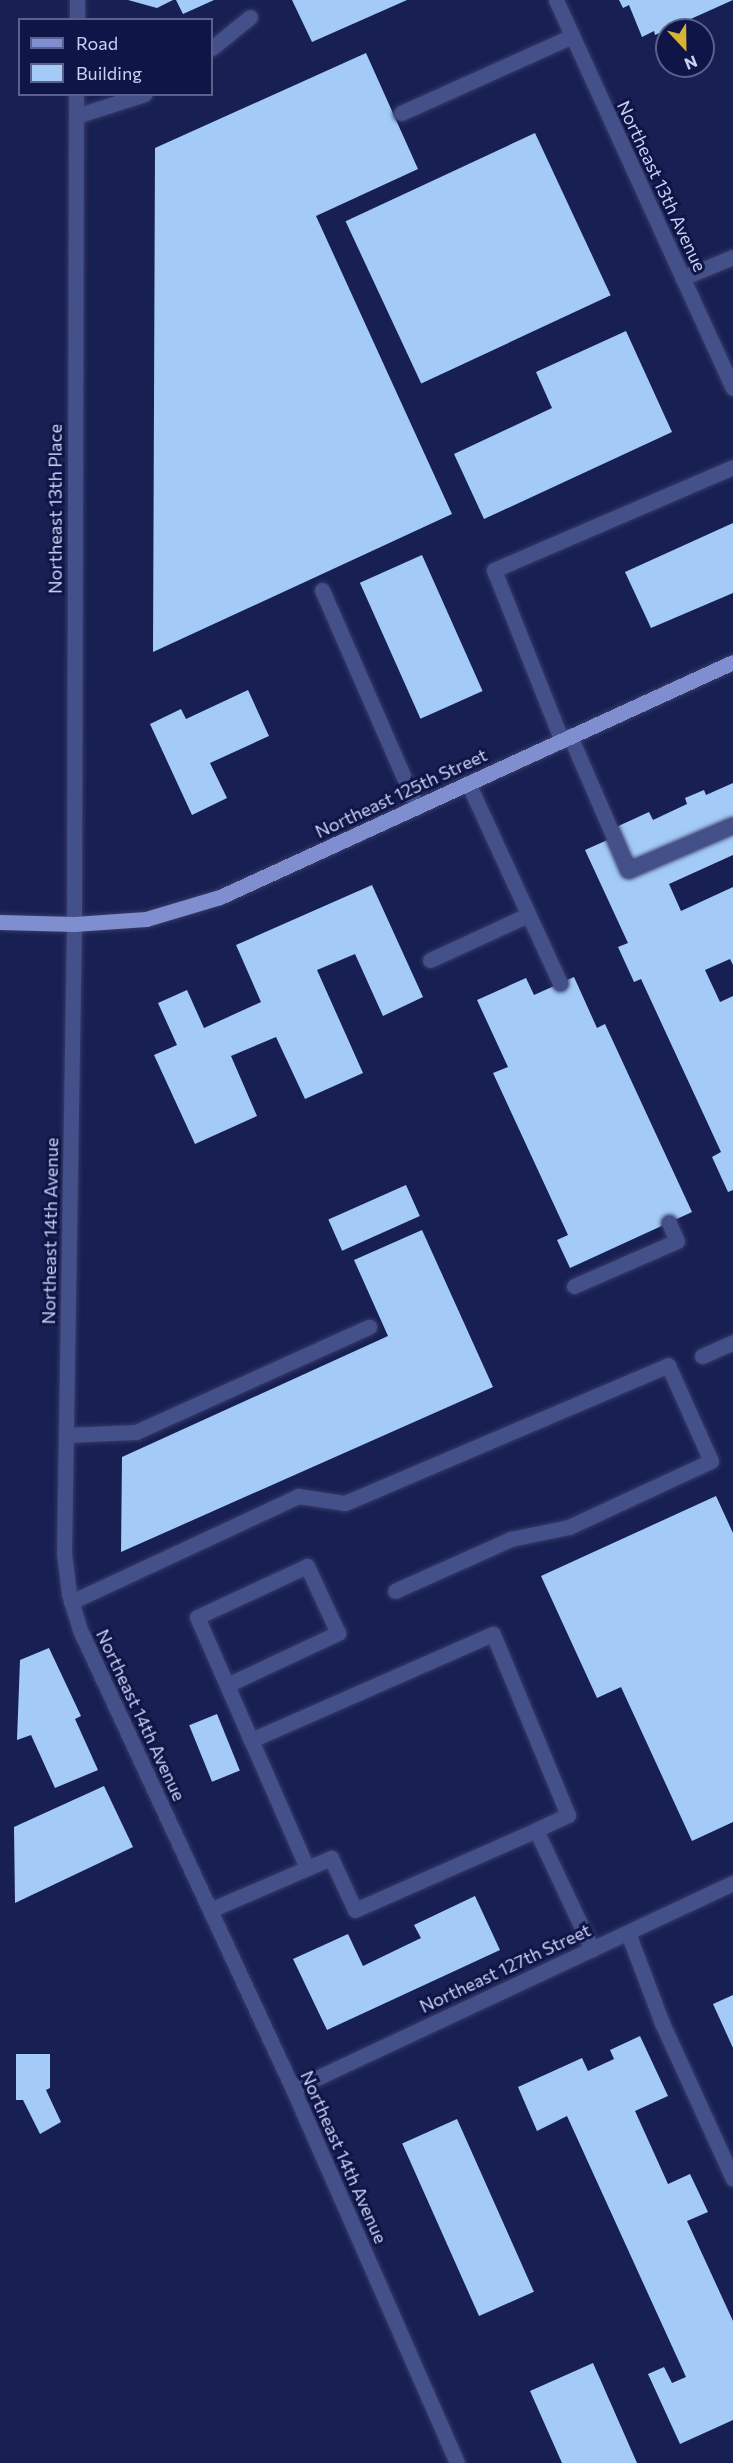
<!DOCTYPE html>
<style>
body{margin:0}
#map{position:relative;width:733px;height:2463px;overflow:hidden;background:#182053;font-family:Commissioner,sans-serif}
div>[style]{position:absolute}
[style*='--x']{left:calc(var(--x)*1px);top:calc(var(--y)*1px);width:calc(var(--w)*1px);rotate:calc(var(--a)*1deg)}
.building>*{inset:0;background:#a4cbf7;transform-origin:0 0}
.roads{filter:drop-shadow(0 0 2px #383a68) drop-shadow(0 0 2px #383a68)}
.service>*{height:15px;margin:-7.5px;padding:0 7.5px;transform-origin:7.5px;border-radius:7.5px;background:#435089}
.minor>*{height:15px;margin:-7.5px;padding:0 7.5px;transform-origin:7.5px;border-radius:7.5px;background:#435089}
.tertiary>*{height:15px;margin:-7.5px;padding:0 7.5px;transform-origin:7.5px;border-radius:7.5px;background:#435089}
.primary>*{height:15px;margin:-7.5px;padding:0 7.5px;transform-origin:7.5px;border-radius:7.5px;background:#7e8ecf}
span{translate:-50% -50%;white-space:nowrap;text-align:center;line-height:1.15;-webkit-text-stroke:6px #101548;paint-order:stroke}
.street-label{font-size:18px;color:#c8d2f3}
.legend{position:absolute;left:18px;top:18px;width:195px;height:78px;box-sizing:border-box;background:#101548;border:2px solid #5a618c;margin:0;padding:8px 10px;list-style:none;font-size:18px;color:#c8d2f3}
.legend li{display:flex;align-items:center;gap:12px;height:30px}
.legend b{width:30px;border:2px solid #5a618c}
.north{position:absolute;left:655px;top:18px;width:60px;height:60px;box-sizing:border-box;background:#101548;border:2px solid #5a618c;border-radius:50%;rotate:158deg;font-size:16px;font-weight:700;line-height:24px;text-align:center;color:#c8d2f3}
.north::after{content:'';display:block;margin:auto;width:21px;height:27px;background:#d8b434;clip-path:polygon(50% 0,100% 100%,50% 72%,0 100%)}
</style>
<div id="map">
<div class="building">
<div style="clip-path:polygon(128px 0,173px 0,157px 8px)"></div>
<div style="clip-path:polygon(176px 0,214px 0,183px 14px)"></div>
<div style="clip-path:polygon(292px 0,407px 0,312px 42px)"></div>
<div style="clip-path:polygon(619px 0,733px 0,655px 35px,654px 31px,642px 37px,629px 5px,623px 8px)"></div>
<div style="clip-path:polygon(366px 53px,418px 169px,316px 216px,452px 514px,153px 652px,155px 148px)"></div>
<div style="left:535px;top:133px;width:179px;height:209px;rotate:65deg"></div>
<div style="clip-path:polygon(626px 331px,672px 432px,484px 519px,454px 454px,552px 408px,536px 372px)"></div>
<div style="clip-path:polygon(733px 523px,733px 593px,651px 628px,625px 572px)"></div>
<div style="left:422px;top:555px;width:149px;height:68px;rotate:66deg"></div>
<div style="clip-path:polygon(248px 690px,269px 736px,210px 763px,227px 798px,192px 815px,150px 724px,181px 709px,186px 719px)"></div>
<div style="clip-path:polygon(733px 783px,733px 855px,669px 884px,681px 911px,733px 887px,733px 965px,730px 959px,705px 970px,720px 1002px,733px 996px,733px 1190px,728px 1192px,712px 1157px,721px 1152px,641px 979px,634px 982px,618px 947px,628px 943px,585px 850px,614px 837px,614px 828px,649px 812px,653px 820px,687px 804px,685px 798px,704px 790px,706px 795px)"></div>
<div style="clip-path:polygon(372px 885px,423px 997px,383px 1016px,355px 954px,317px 970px,363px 1073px,305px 1099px,276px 1037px,231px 1056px,257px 1116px,195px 1144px,154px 1055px,177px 1045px,158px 1003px,187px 990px,204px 1028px,261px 1002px,236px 945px)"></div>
<div style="clip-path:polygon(574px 977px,597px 1028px,605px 1024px,692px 1212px,570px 1268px,557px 1240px,568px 1235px,493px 1073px,508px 1067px,477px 1000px,526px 978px,534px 995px)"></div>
<div style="left:406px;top:1185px;width:34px;height:85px;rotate:66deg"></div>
<div style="clip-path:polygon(422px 1230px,493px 1387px,121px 1552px,122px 1457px,388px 1336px,354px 1260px)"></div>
<div style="clip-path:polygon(716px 1496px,733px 1533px,733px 1822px,692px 1841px,621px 1687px,597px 1698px,541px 1576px)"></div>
<div style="clip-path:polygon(49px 1648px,81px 1716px,75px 1719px,98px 1770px,55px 1788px,31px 1735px,17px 1740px,20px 1660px)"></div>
<div style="left:217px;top:1714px;width:61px;height:30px;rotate:68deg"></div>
<div style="clip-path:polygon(104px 1786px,133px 1847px,15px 1903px,14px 1827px)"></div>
<div style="clip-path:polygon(475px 1896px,500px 1950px,327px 2030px,293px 1959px,348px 1934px,363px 1966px,421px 1938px,414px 1925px)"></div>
<div style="clip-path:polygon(733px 1995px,733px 2048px,713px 2004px)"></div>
<div style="clip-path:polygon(640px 2036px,668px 2096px,635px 2111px,668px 2184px,690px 2174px,708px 2212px,687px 2221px,733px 2321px,733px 2420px,680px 2444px,648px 2374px,664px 2367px,672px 2383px,686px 2377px,567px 2116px,537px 2131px,518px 2087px,582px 2058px,588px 2071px,614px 2059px,610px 2050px)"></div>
<div style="clip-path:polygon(16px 2054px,50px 2054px,50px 2088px,46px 2090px,61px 2122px,40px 2134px,23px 2100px,16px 2100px)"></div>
<div style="left:457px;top:2119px;width:189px;height:60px;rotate:66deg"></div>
<div style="clip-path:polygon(593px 2363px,637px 2463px,562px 2463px,530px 2391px)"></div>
</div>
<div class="roads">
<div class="service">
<div style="--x:212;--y:48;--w:49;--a:-39.2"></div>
<div style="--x:401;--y:113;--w:188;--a:-24.2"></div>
<div style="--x:76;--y:116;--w:72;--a:-17.7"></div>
<div style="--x:682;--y:278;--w:55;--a:-22.4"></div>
<div style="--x:322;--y:590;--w:237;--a:66.4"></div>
<div style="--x:570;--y:736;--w:146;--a:66.6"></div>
<div style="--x:628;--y:870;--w:114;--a:-23.2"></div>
<div style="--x:562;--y:741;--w:184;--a:-111.7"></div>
<div style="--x:494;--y:570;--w:260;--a:-23.3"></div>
<div style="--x:468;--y:783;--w:220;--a:65.3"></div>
<div style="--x:430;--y:960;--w:108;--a:-24.7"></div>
<div style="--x:574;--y:1286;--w:112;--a:-23.6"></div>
<div style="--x:677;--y:1241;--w:20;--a:-114"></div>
<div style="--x:702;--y:1356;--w:34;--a:-24"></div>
<div style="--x:66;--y:1435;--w:70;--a:-2.5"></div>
<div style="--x:136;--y:1432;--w:256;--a:-24.3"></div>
<div style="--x:71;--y:1602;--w:251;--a:-25"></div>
<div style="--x:298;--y:1496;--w:48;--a:8.5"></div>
<div style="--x:345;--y:1503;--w:351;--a:-23.1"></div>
<div style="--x:668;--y:1365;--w:105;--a:65.9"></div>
<div style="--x:711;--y:1461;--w:157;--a:155.1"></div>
<div style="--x:569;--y:1527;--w:59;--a:168.3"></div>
<div style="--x:511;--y:1539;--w:127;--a:155.9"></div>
<div style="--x:227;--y:1685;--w:123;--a:-25.1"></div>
<div style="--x:338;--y:1633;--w:74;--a:-114.8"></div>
<div style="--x:307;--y:1566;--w:121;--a:155.1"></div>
<div style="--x:197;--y:1617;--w:134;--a:66.3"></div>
<div style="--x:307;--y:1868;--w:140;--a:-113.6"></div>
<div style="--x:251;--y:1740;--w:264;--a:-23.7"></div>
<div style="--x:493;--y:1634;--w:196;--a:67.5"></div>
<div style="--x:568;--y:1815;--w:35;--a:155"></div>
<div style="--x:210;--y:1910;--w:132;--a:-23.3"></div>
<div style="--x:331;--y:1858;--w:57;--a:65.2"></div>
<div style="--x:355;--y:1910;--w:198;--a:-23.8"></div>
<div style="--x:536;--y:1830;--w:132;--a:64.8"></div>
<div style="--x:628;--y:1933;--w:96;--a:69.3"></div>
<div style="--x:662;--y:2023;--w:171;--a:65.5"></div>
</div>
<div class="minor">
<div style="--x:556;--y:0;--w:426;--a:65.5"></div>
<div style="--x:77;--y:20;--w:20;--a:-90"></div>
<div style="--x:74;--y:924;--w:830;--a:-89.86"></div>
<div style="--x:293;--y:2089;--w:486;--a:-25.1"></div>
</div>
<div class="tertiary">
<div style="--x:74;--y:924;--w:629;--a:90.91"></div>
<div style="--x:64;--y:1553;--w:41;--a:83"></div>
<div style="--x:69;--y:1594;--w:38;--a:73"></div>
<div style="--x:80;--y:1630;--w:506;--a:65.11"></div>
<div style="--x:293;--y:2089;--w:408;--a:66.3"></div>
</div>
<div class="primary">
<div style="--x:0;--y:922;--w:74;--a:1.5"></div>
<div style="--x:74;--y:924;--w:72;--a:-4"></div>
<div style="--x:146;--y:919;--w:77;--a:-16.6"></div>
<div style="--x:220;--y:897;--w:564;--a:-24.61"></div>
</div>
</div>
<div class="street-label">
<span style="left:662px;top:186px;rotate:65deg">Northeast 13th Avenue</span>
<span style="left:55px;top:509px;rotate:-90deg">Northeast 13th Place</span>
<span style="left:401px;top:793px;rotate:-25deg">Northeast 125th Street</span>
<span style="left:50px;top:1231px;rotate:-89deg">Northeast 14th Avenue</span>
<span style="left:141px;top:1715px;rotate:65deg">Northeast 14th Avenue</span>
<span style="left:505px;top:1968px;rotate:-25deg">Northeast 127th Street</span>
<span style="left:344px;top:2157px;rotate:66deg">Northeast 14th Avenue</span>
</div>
<ul class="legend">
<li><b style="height:8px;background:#7e8ecf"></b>Road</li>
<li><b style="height:16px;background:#a4cbf7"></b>Building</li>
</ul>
<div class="north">N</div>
</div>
